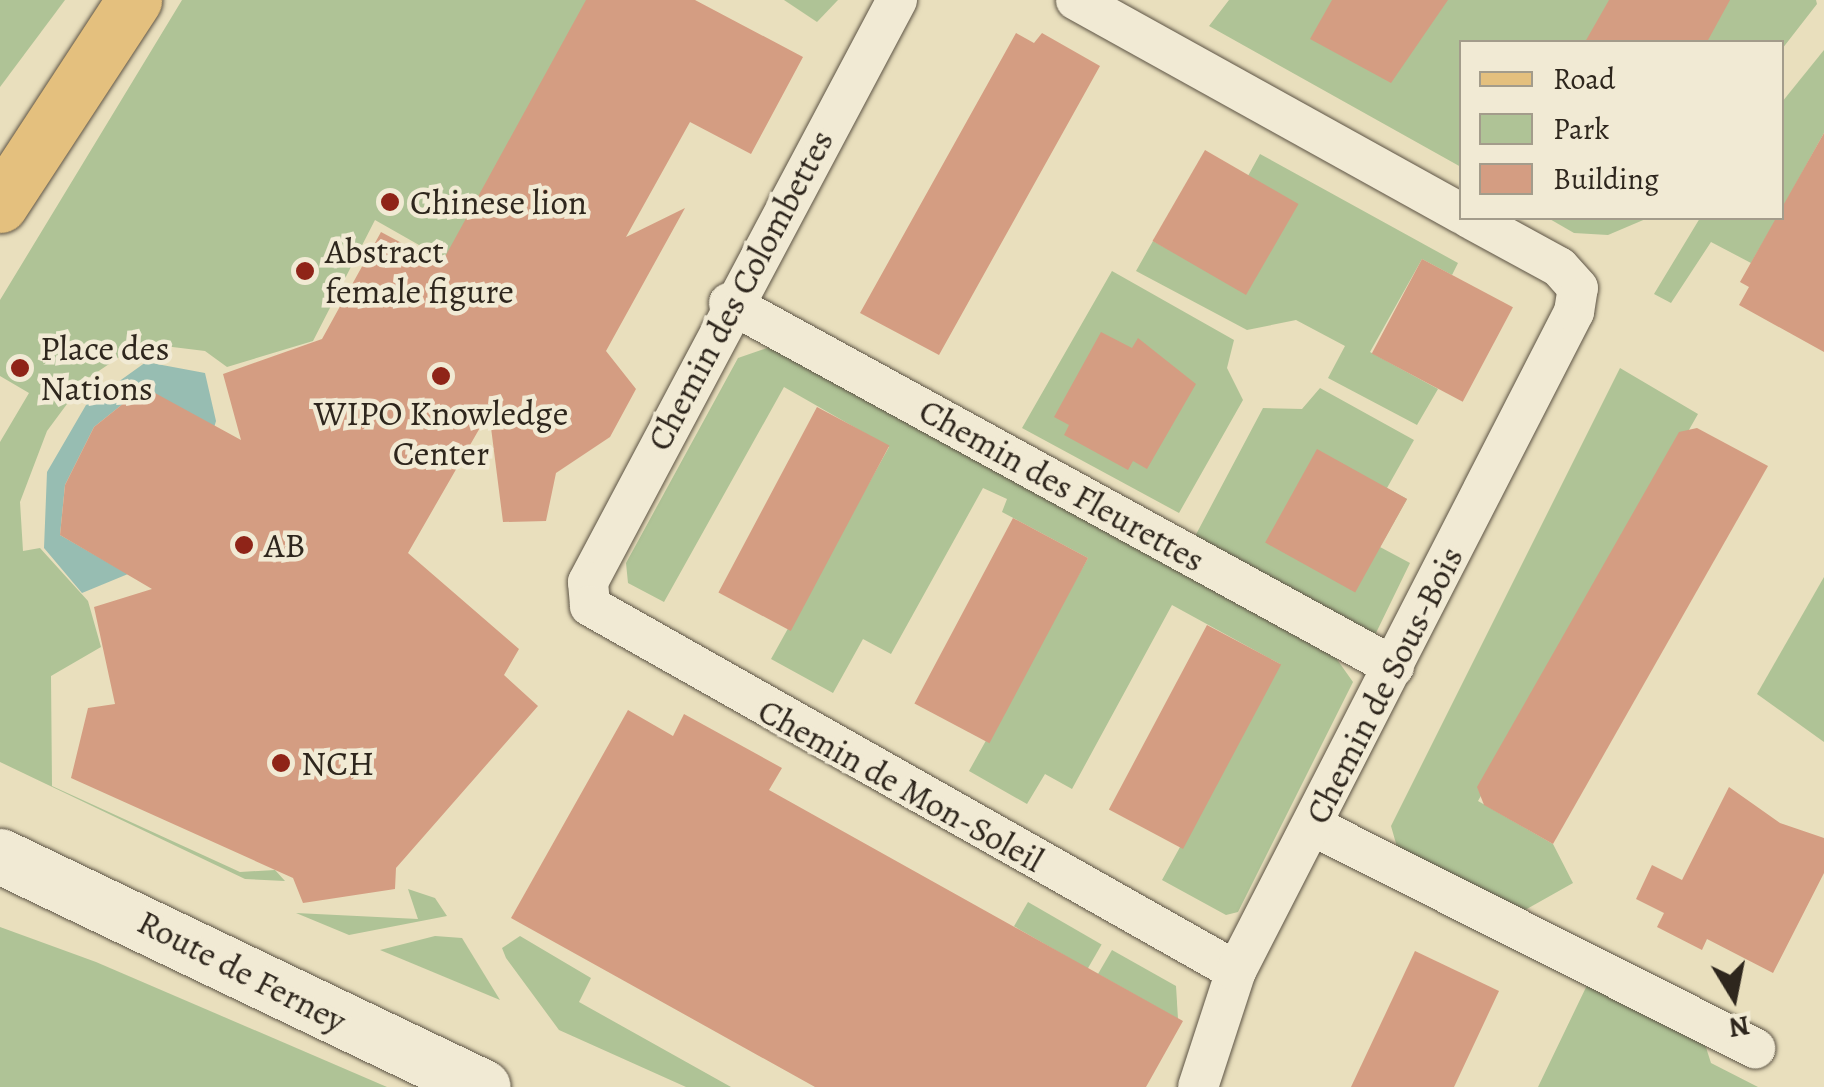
<!DOCTYPE html>
<style>
body{margin:0}
#map{position:relative;width:1824px;height:1087px;overflow:hidden;background:#e9dfbd;font-family:Alegreya,serif}
div>[style]{position:absolute}
[style*='--x']{left:calc(var(--x)*1px);top:calc(var(--y)*1px);width:calc(var(--w)*1px);rotate:calc(var(--a)*1deg)}
.green>*{inset:0;background:#afc396;transform-origin:0 0}
.water>*{inset:0;background:#97bdb2}
.building>*{inset:0;background:#d49d82;transform-origin:0 0}
.roads{filter:drop-shadow(0 0 2px #5d5445) drop-shadow(0 0 2px #5d5445)}
.street>*{height:40px;margin:-20px;padding:0 20px;transform-origin:20px;border-radius:20px;background:#f1ead4}
.secondary>*{height:55px;margin:-27.5px;padding:0 27.5px;transform-origin:27.5px;border-radius:27.5px;background:#f1ead4}
.primary>*{height:55px;margin:-27.5px;padding:0 27.5px;transform-origin:27.5px;border-radius:27.5px;background:#e4c07e}
.dots>*{width:28px;height:28px;translate:-50% -50%;box-sizing:border-box;border:5px solid #f1ead4;border-radius:50%}
span{translate:-50% -50%;white-space:nowrap;text-align:center;line-height:1.15;-webkit-text-stroke:9px #f1ead4;paint-order:stroke}
.poi-label{font-size:35px;color:#2e261d}
.left{translate:0 -50%;text-align:left}
.street-label{font-size:35px;color:#2e261d}
.legend{position:absolute;left:1459px;top:40px;width:325px;height:180px;box-sizing:border-box;background:#f1ead4;border:2px solid #a39c8b;margin:0;padding:12px 18px;list-style:none;font-size:30px;color:#2e261d}
.legend li{display:flex;align-items:center;gap:20px;height:50px}
.legend b{width:50px;border:2px solid #a39c8b}
.north{position:absolute;left:1684px;top:947px;width:100px;height:100px;-webkit-text-stroke:8px #f1ead4;paint-order:stroke;rotate:170deg;font-size:28px;font-weight:700;line-height:40px;text-align:center;color:#2e261d}
.north::after{content:'';display:block;margin:auto;width:35px;height:45px;background:#2e261d;clip-path:polygon(50% 0,100% 100%,50% 72%,0 100%)}
</style>
<div id="map">
<div class="green">
<div style="clip-path:polygon(0 0,65px 0,0 87px)"></div>
<div style="clip-path:polygon(182px 0,640px 0,463px 270px,375px 220px,313px 341px,227px 367px,205px 351px,140px 343px,84px 381px,47px 431px,20px 502px,23px 551px,40px 548px,88px 601px,101px 647px,51px 676px,52px 786px,240px 872px,275px 870px,285px 881px,245px 879px,0 762px,0 442px,29px 393px,0 376px,0 300px)"></div>
<div style="clip-path:polygon(784px 0,838px 0,817px 22px)"></div>
<div style="clip-path:polygon(1229px 0,1816px 0,1817px 4px,1782px 49px,1462px 42px,1461px 167px,1209px 26px)"></div>
<div style="clip-path:polygon(1824px 50px,1824px 133px,1782px 209px,1782px 102px)"></div>
<div style="clip-path:polygon(1260px 154px,1458px 263px,1452px 275px,1422px 259px,1370px 352px,1438px 389px,1417px 425px,1328px 378px,1345px 346px,1296px 320px,1247px 330px,1136px 271px,1153px 241px,1247px 292px,1297px 204px,1248px 176px)"></div>
<div style="clip-path:polygon(1548px 218px,1648px 218px,1608px 235px,1574px 233px)"></div>
<div style="clip-path:polygon(1700px 218px,1777px 218px,1751px 263px,1711px 242px,1671px 303px,1654px 294px)"></div>
<div style="clip-path:polygon(1112px 271px,1234px 340px,1227px 368px,1243px 400px,1179px 513px,1022px 428px)"></div>
<div style="clip-path:polygon(770px 347px,1336px 658px,1353px 682px,1238px 912px,1226px 915px,1162px 880px,1280px 664px,1172px 605px,1072px 789px,1045px 774px,1027px 804px,969px 771px,1088px 558px,1002px 512px,1007px 499px,983px 488px,891px 654px,863px 639px,833px 693px,771px 659px,889px 447px,784px 387px,664px 602px,628px 583px,626px 563px,738px 358px)"></div>
<div style="clip-path:polygon(1620px 368px,1698px 414px,1478px 801px,1553px 844px,1573px 883px,1525px 910px,1397px 847px,1391px 826px)"></div>
<div style="clip-path:polygon(1320px 388px,1414px 440px,1387px 488px,1407px 499px,1380px 547px,1410px 563px,1375px 635px,1192px 542px,1263px 408px,1302px 409px)"></div>
<div style="clip-path:polygon(1824px 577px,1824px 742px,1757px 694px)"></div>
<div style="clip-path:polygon(408px 889px,435px 898px,447px 916px,349px 935px,296px 913px,418px 919px)"></div>
<div style="left:1028px;top:902px;width:85px;height:28px;rotate:30deg"></div>
<div style="clip-path:polygon(0 927px,96px 962px,387px 1087px,0 1087px)"></div>
<div style="clip-path:polygon(435px 936px,462px 938px,500px 1000px,380px 950px)"></div>
<div style="clip-path:polygon(520px 936px,591px 978px,579px 1002px,731px 1087px,686px 1087px,559px 1030px,506px 958px,502px 948px)"></div>
<div style="clip-path:polygon(1112px 950px,1176px 986px,1178px 1019px,1098px 974px)"></div>
<div style="clip-path:polygon(1590px 979px,1702px 1035px,1711px 1063px,1758px 1087px,1538px 1087px)"></div>
</div>
<div class="water">
<div style="clip-path:polygon(146px 362px,205px 373px,216px 421px,213px 431px,144px 387px,94px 427px,65px 485px,60px 535px,128px 574px,82px 593px,44px 548px,47px 472px,86px 405px)"></div>
</div>
<div class="building">
<div style="clip-path:polygon(586px 0,695px 0,803px 57px,751px 154px,690px 122px,626px 237px,685px 208px,606px 351px,636px 389px,610px 437px,556px 473px,546px 521px,503px 522px,489px 412px,408px 553px,519px 649px,504px 675px,538px 706px,396px 868px,395px 889px,303px 903px,293px 878px,71px 778px,88px 708px,115px 704px,94px 607px,152px 589px,60px 535px,65px 485px,94px 427px,144px 387px,241px 440px,223px 374px,322px 339px,381px 232px,441px 264px)"></div>
<div style="clip-path:polygon(1332px 0,1448px 0,1391px 83px,1310px 39px)"></div>
<div style="clip-path:polygon(1609px 0,1730px 0,1707px 42px,1585px 42px)"></div>
<div style="clip-path:polygon(1016px 33px,1034px 43px,1042px 33px,1100px 66px,939px 355px,860px 313px)"></div>
<div style="clip-path:polygon(1824px 133px,1824px 352px,1739px 305px,1749px 287px,1740px 282px)"></div>
<div style="left:1205px;top:150px;width:108px;height:105px;rotate:30deg"></div>
<div style="left:1422px;top:259px;width:103px;height:107px;rotate:28deg"></div>
<div style="clip-path:polygon(1101px 332px,1132px 348px,1138px 338px,1196px 384px,1147px 469px,1133px 461px,1128px 470px,1064px 435px,1069px 425px,1054px 417px)"></div>
<div style="left:817px;top:407px;width:82px;height:210px;rotate:28deg"></div>
<div style="clip-path:polygon(1697px 428px,1768px 466px,1553px 844px,1484px 805px,1477px 787px,1679px 432px)"></div>
<div style="left:1317px;top:449px;width:103px;height:107px;rotate:29deg"></div>
<div style="left:1013px;top:518px;width:85px;height:210px;rotate:28deg"></div>
<div style="left:1207px;top:625px;width:84px;height:209px;rotate:28deg"></div>
<div style="clip-path:polygon(628px 710px,673px 736px,684px 714px,782px 768px,769px 790px,1183px 1021px,1146px 1087px,815px 1087px,511px 918px)"></div>
<div style="clip-path:polygon(1729px 787px,1780px 823px,1824px 838px,1824px 873px,1773px 973px,1707px 939px,1702px 950px,1657px 927px,1664px 913px,1636px 899px,1652px 865px,1682px 880px)"></div>
<div style="clip-path:polygon(1415px 951px,1499px 991px,1454px 1087px,1351px 1087px)"></div>
</div>
<div class="roads">
<div class="street">
<div style="--x:897;--y:0;--w:659;--a:117.97"></div>
<div style="--x:588;--y:582;--w:24;--a:85"></div>
<div style="--x:590;--y:606;--w:742;--a:29.47"></div>
<div style="--x:1076;--y:0;--w:441;--a:29"></div>
<div style="--x:729;--y:303;--w:758;--a:28.69"></div>
<div style="--x:1313;--y:826;--w:495;--a:26.7"></div>
<div style="--x:1198;--y:1087;--w:122;--a:-71.9"></div>
<div style="--x:1236;--y:971;--w:741;--a:-62.85"></div>
<div style="--x:1574;--y:312;--w:24;--a:-81"></div>
<div style="--x:1578;--y:288;--w:28;--a:-132"></div>
<div style="--x:1559;--y:267;--w:102;--a:-151.4"></div>
</div>
<div class="secondary">
<div style="--x:0;--y:856;--w:535;--a:25.56"></div>
</div>
<div class="primary">
<div style="--x:0;--y:205;--w:245;--a:-56.8"></div>
</div>
</div>
<div class="dots">
<div style="left:390px;top:202px;background:#8f2418"></div>
<div style="left:305px;top:271px;background:#8f2418"></div>
<div style="left:20px;top:368px;background:#8f2418"></div>
<div style="left:441px;top:376px;background:#8f2418"></div>
<div style="left:244px;top:545px;background:#8f2418"></div>
<div style="left:281px;top:763px;background:#8f2418"></div>
</div>
<div class="poi-label">
<span class="left" style="left:410px;top:202px">Chinese lion</span>
<span class="left" style="left:325px;top:271px">Abstract<br>female figure</span>
<span class="left" style="left:40px;top:368px">Place des<br>Nations</span>
<span style="left:441px;top:433px">WIPO Knowledge<br>Center</span>
<span class="left" style="left:264px;top:545px">AB</span>
<span class="left" style="left:301px;top:763px">NCH</span>
</div>
<div class="street-label">
<span style="left:740px;top:290px;rotate:-62deg">Chemin des Colombettes</span>
<span style="left:1062px;top:485px;rotate:29deg">Chemin des Fleurettes</span>
<span style="left:1384px;top:685px;rotate:-63deg">Chemin de Sous-Bois</span>
<span style="left:901px;top:785px;rotate:29deg">Chemin de Mon-Soleil</span>
<span style="left:242px;top:971px;rotate:27deg">Route de Ferney</span>
</div>
<ul class="legend">
<li><b style="height:12px;background:#e4c07e"></b>Road</li>
<li><b style="height:28px;background:#afc396"></b>Park</li>
<li><b style="height:28px;background:#d49d82"></b>Building</li>
</ul>
<div class="north">N</div>
</div>
